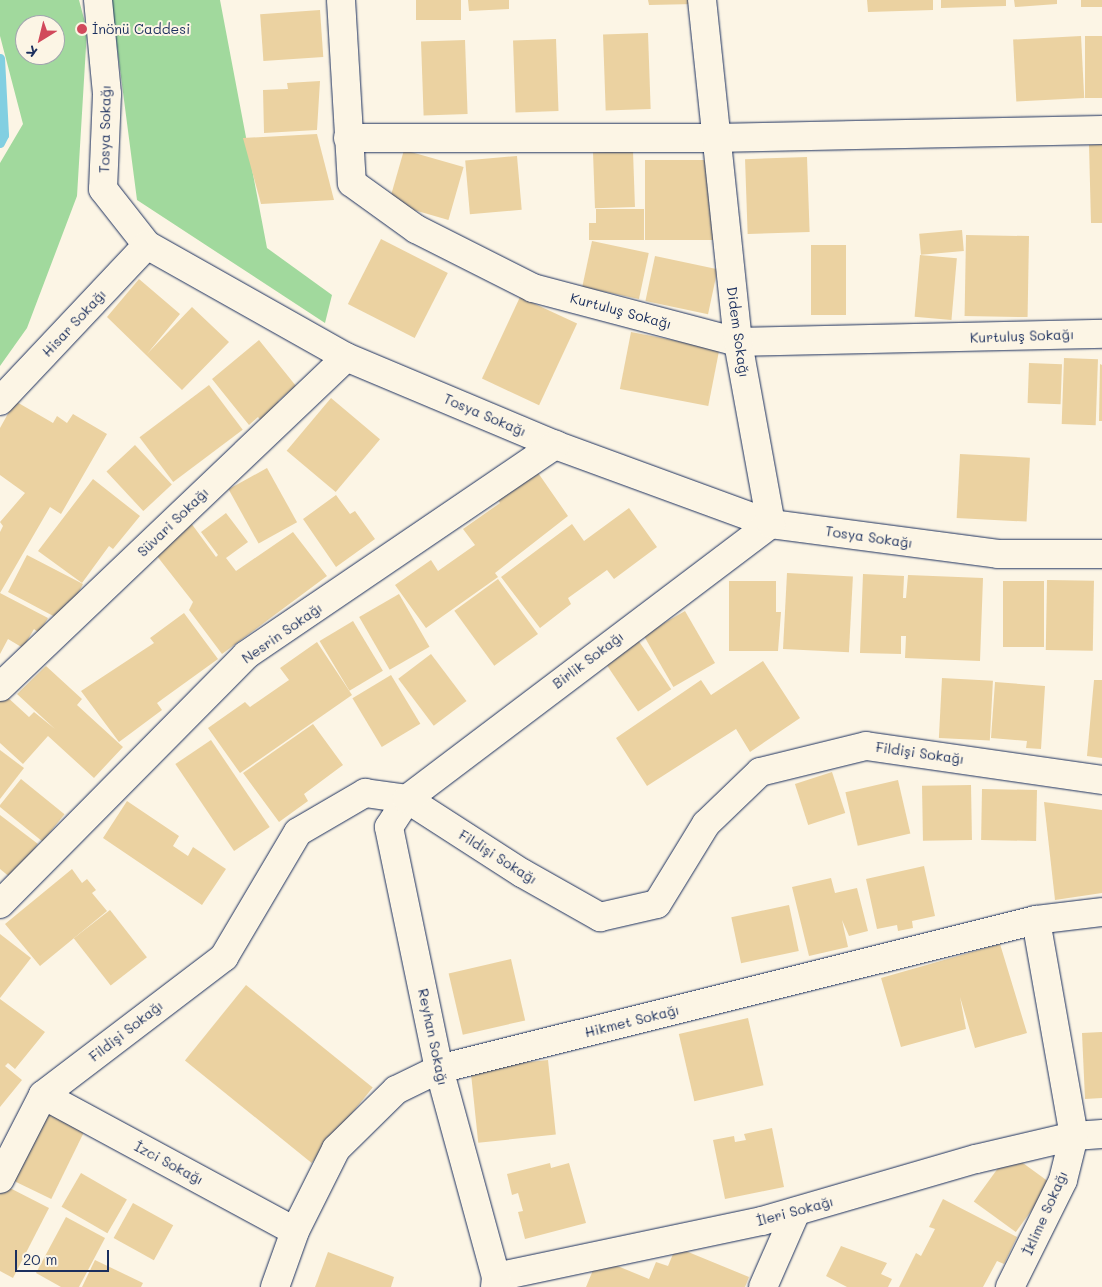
<!DOCTYPE html>
<meta charset="utf-8">
<style>
body{margin:0}
#map{position:relative;width:1102px;height:1287px;overflow:hidden;background:#fcf5e5;font-family:Mali,sans-serif}
div>[style]{position:absolute}
[style*='--x']{left:calc(var(--x)*1px);top:calc(var(--y)*1px);width:calc(var(--w)*1px);rotate:calc(var(--a)*1deg)}
.green>*{inset:0;background:#a1d99d}
.stream>*{height:9px;margin:-4.5px;padding:0 4.5px;transform-origin:4.5px;border-radius:4.5px;background:#82cfe1}
.building>*{inset:0;background:#ebd2a1;transform-origin:0 0}
.roads{filter:drop-shadow(0 0 1px #1b2f5e) drop-shadow(0 0 1px #1b2f5e)}
.street>*{height:28px;margin:-14px;padding:0 14px;transform-origin:14px;border-radius:14px;background:#fcf5e5}
.dots>*{width:14px;height:14px;translate:-50% -50%;box-sizing:border-box;border:2px solid #fcf5e5;border-radius:50%}
span{translate:-50% -50%;white-space:nowrap;text-align:center;line-height:1.15;-webkit-text-stroke:4px #fcf5e5;paint-order:stroke}
.poi-label{font-size:14px;color:#1b2f5e}
.left{translate:0 -50%;text-align:left}
.street-label{font-size:14px;color:#1b2f5e}
.north{position:absolute;left:15px;top:15px;width:50px;height:50px;box-sizing:border-box;background:#fcf5e5;border:1px solid #a2a6af;border-radius:50%;rotate:216deg;font-size:14px;font-weight:700;line-height:20px;text-align:center;color:#1b2f5e}
.north::after{content:'';display:block;margin:auto;width:18px;height:22px;background:#d1495b;clip-path:polygon(50% 0,100% 100%,50% 72%,0 100%)}
.scale{position:absolute;left:15px;top:1250px;width:94px;height:22px;box-sizing:border-box;border:2px solid #1b2f5e;border-top:0;padding-left:6px;font-size:15px;line-height:18px;white-space:nowrap;color:#1b2f5e;-webkit-text-stroke:4px #fcf5e5;paint-order:stroke}
</style>
<div id="map">
<div class="green">
<div style="clip-path:polygon(evenodd,0 0,79px 0,87px 30px,77px 196px,27px 328px,0 366px,0 163px,23px 124px,0 36px,0 0,25px 25px,55px 25px,55px 55px,25px 55px,25px 25px)"></div>
<div style="clip-path:polygon(111px 0,220px 0,267px 248px,332px 295px,325px 323px,137px 200px)"></div>
</div>
<div class="stream">
<div style="--x:0;--y:58;--w:77;--a:87"></div>
<div style="--x:4;--y:135;--w:9;--a:117"></div>
</div>
<div class="building">
<div style="left:416px;top:0;width:45px;height:20px"></div>
<div style="clip-path:polygon(468px 0,509px 0,509px 9px,469px 11px)"></div>
<div style="clip-path:polygon(648px 0,695px 0,695px 4px,649px 5px)"></div>
<div style="clip-path:polygon(867px 0,933px 0,933px 10px,868px 12px)"></div>
<div style="clip-path:polygon(941px 0,1006px 0,1006px 6px,941px 8px)"></div>
<div style="clip-path:polygon(1014px 0,1057px 0,1057px 4px,1015px 7px)"></div>
<div style="left:1081px;top:0;width:21px;height:7px"></div>
<div style="left:320px;top:10px;width:47px;height:60px;rotate:86deg"></div>
<div style="left:648px;top:33px;width:76px;height:45px;rotate:88deg"></div>
<div style="left:1081px;top:36px;width:62px;height:68px;rotate:87deg"></div>
<div style="left:1102px;top:36px;width:62px;height:17px;rotate:90deg"></div>
<div style="left:556px;top:39px;width:72px;height:43px;rotate:88deg"></div>
<div style="left:465px;top:40px;width:74px;height:44px;rotate:88deg"></div>
<div style="clip-path:polygon(320px 81px,317px 130px,264px 133px,263px 90px,288px 89px,287px 83px)"></div>
<div style="clip-path:polygon(317px 134px,334px 200px,261px 204px,243px 138px)"></div>
<div style="clip-path:polygon(1102px 144px,1102px 223px,1091px 223px,1089px 145px)"></div>
<div style="left:404px;top:150px;width:62px;height:55px;rotate:16deg"></div>
<div style="left:633px;top:151px;width:56px;height:40px;rotate:88deg"></div>
<div style="left:517px;top:156px;width:54px;height:52px;rotate:85deg"></div>
<div style="left:807px;top:157px;width:75px;height:62px;rotate:88deg"></div>
<div style="left:645px;top:160px;width:68px;height:80px"></div>
<div style="clip-path:polygon(596px 209px,644px 209px,644px 240px,589px 240px,589px 223px,596px 223px)"></div>
<div style="left:962px;top:230px;width:21px;height:43px;rotate:85deg"></div>
<div style="left:966px;top:235px;width:63px;height:81px;rotate:1deg"></div>
<div style="left:381px;top:239px;width:75px;height:73px;rotate:27deg"></div>
<div style="left:592px;top:241px;width:58px;height:47px;rotate:12deg"></div>
<div style="left:811px;top:245px;width:35px;height:70px"></div>
<div style="left:920px;top:255px;width:37px;height:62px;rotate:5deg"></div>
<div style="left:655px;top:256px;width:64px;height:46px;rotate:12deg"></div>
<div style="clip-path:polygon(139px 279px,180px 314px,147px 354px,192px 307px,229px 342px,182px 390px,107px 317px)"></div>
<div style="left:520px;top:297px;width:63px;height:90px;rotate:25deg"></div>
<div style="left:631px;top:332px;width:90px;height:58px;rotate:11deg"></div>
<div style="clip-path:polygon(259px 340px,296px 386px,278px 401px,282px 406px,262px 422px,258px 417px,249px 425px,212px 379px)"></div>
<div style="left:1064px;top:358px;width:34px;height:66px;rotate:2deg"></div>
<div style="left:1029px;top:363px;width:33px;height:40px;rotate:2deg"></div>
<div style="clip-path:polygon(1100px 364px,1102px 365px,1102px 421px,1099px 421px)"></div>
<div style="left:209px;top:385px;width:56px;height:87px;rotate:53deg"></div>
<div style="left:331px;top:398px;width:64px;height:69px;rotate:40deg"></div>
<div style="clip-path:polygon(15px 401px,53px 423px,57px 416px,67px 423px,73px 414px,107px 434px,61px 514px,50px 507px,0 593px,48px 618px,39px 633px,34px 629px,23px 648px,8px 639px,0 654px,0 532px,3px 526px,0 522px,25px 493px,0 475px,0 428px)"></div>
<div style="left:135px;top:445px;width:54px;height:39px;rotate:47deg"></div>
<div style="left:960px;top:454px;width:70px;height:64px;rotate:3deg"></div>
<div style="clip-path:polygon(534px 467px,568px 516px,495px 573px,498px 577px,426px 628px,395px 585px,431px 560px,438px 571px,475px 545px,463px 529px,500px 503px,495px 495px)"></div>
<div style="left:267px;top:468px;width:62px;height:44px;rotate:61deg"></div>
<div style="clip-path:polygon(93px 479px,140px 516px,113px 549px,109px 546px,82px 583px,38px 551px)"></div>
<div style="clip-path:polygon(336px 495px,350px 514px,355px 511px,375px 539px,336px 567px,303px 519px)"></div>
<div style="clip-path:polygon(629px 508px,657px 547px,614px 579px,607px 570px,568px 598px,571px 604px,540px 628px,501px 577px,572px 524px,584px 541px)"></div>
<div style="clip-path:polygon(226px 513px,248px 542px,226px 558px,236px 571px,293px 532px,327px 576px,222px 654px,189px 610px,193px 602px,153px 551px,191px 523px,216px 557px,218px 555px,201px 532px)"></div>
<div style="clip-path:polygon(27px 555px,83px 584px,72px 605px,67px 603px,59px 619px,8px 592px)"></div>
<div style="left:787px;top:573px;width:66px;height:76px;rotate:3deg"></div>
<div style="clip-path:polygon(863px 574px,904px 576px,903px 598px,906px 598px,908px 575px,983px 578px,980px 661px,905px 658px,906px 636px,901px 636px,901px 654px,860px 653px)"></div>
<div style="left:498px;top:579px;width:68px;height:54px;rotate:54deg"></div>
<div style="left:1047px;top:580px;width:47px;height:70px;rotate:1deg"></div>
<div style="clip-path:polygon(729px 581px,776px 581px,776px 612px,781px 612px,778px 651px,729px 651px)"></div>
<div style="left:1003px;top:581px;width:41px;height:66px"></div>
<div style="left:399px;top:594px;width:61px;height:46px;rotate:60deg"></div>
<div style="left:685px;top:611px;width:60px;height:48px;rotate:60deg"></div>
<div style="clip-path:polygon(184px 613px,218px 659px,157px 703px,162px 710px,119px 742px,81px 691px,154px 643px,150px 638px)"></div>
<div style="left:353px;top:621px;width:58px;height:39px;rotate:59deg"></div>
<div style="left:636px;top:637px;width:63px;height:40px;rotate:56deg"></div>
<div style="clip-path:polygon(317px 642px,352px 695px,240px 773px,208px 728px,245px 702px,250px 707px,289px 680px,280px 668px)"></div>
<div style="left:431px;top:654px;width:59px;height:41px;rotate:53deg"></div>
<div style="clip-path:polygon(763px 661px,800px 718px,750px 752px,736px 729px,647px 786px,616px 738px,701px 680px,711px 695px)"></div>
<div style="clip-path:polygon(46px 666px,82px 699px,77px 705px,123px 747px,94px 778px,48px 736px,23px 764px,0 743px,0 700px,5px 695px,29px 717px,34px 712px,55px 729px,17px 694px)"></div>
<div style="left:391px;top:675px;width:57px;height:45px;rotate:59deg"></div>
<div style="left:942px;top:678px;width:51px;height:60px;rotate:3deg"></div>
<div style="clip-path:polygon(1094px 680px,1102px 680px,1102px 758px,1087px 756px)"></div>
<div style="clip-path:polygon(995px 682px,1045px 686px,1041px 749px,1026px 748px,1027px 741px,991px 738px)"></div>
<div style="clip-path:polygon(313px 724px,343px 765px,304px 794px,308px 801px,279px 822px,243px 773px)"></div>
<div style="left:211px;top:740px;width:105px;height:43px;rotate:56deg"></div>
<div style="clip-path:polygon(0 750px,24px 768px,0 799px)"></div>
<div style="left:832px;top:772px;width:43px;height:39px;rotate:72deg"></div>
<div style="left:21px;top:779px;width:56px;height:35px;rotate:39deg"></div>
<div style="left:898px;top:780px;width:55px;height:54px;rotate:77deg"></div>
<div style="left:971px;top:785px;width:55px;height:49px;rotate:89deg"></div>
<div style="left:982px;top:789px;width:55px;height:51px;rotate:1deg"></div>
<div style="clip-path:polygon(127px 801px,179px 836px,173px 846px,188px 856px,193px 847px,226px 869px,202px 905px,103px 838px)"></div>
<div style="clip-path:polygon(1044px 802px,1102px 810px,1102px 893px,1055px 900px)"></div>
<div style="clip-path:polygon(0 815px,38px 844px,11px 878px,0 869px)"></div>
<div style="clip-path:polygon(924px 866px,935px 916px,912px 921px,913px 928px,898px 931px,897px 925px,877px 929px,866px 879px)"></div>
<div style="clip-path:polygon(72px 869px,82px 883px,87px 879px,96px 890px,92px 893px,107px 911px,40px 966px,5px 924px)"></div>
<div style="clip-path:polygon(831px 878px,835px 893px,857px 888px,868px 931px,849px 936px,842px 920px,848px 947px,809px 956px,792px 887px)"></div>
<div style="left:789px;top:905px;width:47px;height:59px;rotate:78deg"></div>
<div style="left:110px;top:910px;width:60px;height:46px;rotate:52deg"></div>
<div style="clip-path:polygon(0 934px,31px 958px,0 998px)"></div>
<div style="clip-path:polygon(1000px 944px,1027px 1033px,975px 1048px,960px 997px,966px 1029px,901px 1047px,881px 978px)"></div>
<div style="left:511px;top:959px;width:63px;height:64px;rotate:77deg"></div>
<div style="left:246px;top:985px;width:163px;height:97px;rotate:39deg"></div>
<div style="clip-path:polygon(0 999px,45px 1032px,15px 1069px,8px 1063px,5px 1066px,22px 1080px,0 1107px)"></div>
<div style="left:748px;top:1018px;width:69px;height:71px;rotate:77deg"></div>
<div style="clip-path:polygon(1102px 1032px,1102px 1098px,1085px 1099px,1082px 1033px)"></div>
<div style="left:548px;top:1060px;width:75px;height:78px;rotate:84deg"></div>
<div style="left:45px;top:1107px;width:46px;height:80px;rotate:26deg"></div>
<div style="clip-path:polygon(772px 1128px,784px 1187px,725px 1199px,713px 1140px,734px 1136px,735px 1142px,746px 1140px,744px 1134px)"></div>
<div style="left:1009px;top:1153px;width:52px;height:60px;rotate:36deg"></div>
<div style="clip-path:polygon(550px 1163px,551px 1168px,569px 1163px,586px 1223px,525px 1239px,518px 1212px,523px 1211px,518px 1193px,512px 1195px,507px 1174px)"></div>
<div style="left:81px;top:1173px;width:53px;height:39px;rotate:30deg"></div>
<div style="clip-path:polygon(4px 1185px,49px 1208px,13px 1278px,0 1271px,0 1194px)"></div>
<div style="clip-path:polygon(943px 1199px,1017px 1237px,1004px 1264px,997px 1261px,983px 1287px,899px 1287px,916px 1253px,921px 1256px,935px 1229px,929px 1227px)"></div>
<div style="left:133px;top:1203px;width:46px;height:40px;rotate:29deg"></div>
<div style="clip-path:polygon(66px 1217px,105px 1238px,79px 1287px,61px 1287px,36px 1273px)"></div>
<div style="clip-path:polygon(841px 1246px,887px 1263px,881px 1274px,892px 1279px,888px 1287px,847px 1287px,826px 1276px)"></div>
<div style="clip-path:polygon(676px 1247px,749px 1277px,745px 1287px,586px 1287px,598px 1258px,649px 1279px,656px 1262px,668px 1266px)"></div>
<div style="clip-path:polygon(328px 1252px,394px 1277px,391px 1287px,315px 1287px)"></div>
<div style="clip-path:polygon(95px 1260px,143px 1283px,141px 1287px,82px 1287px)"></div>
</div>
<div class="roads">
<div class="street">
<div style="--x:98;--y:0;--w:94;--a:84.5"></div>
<div style="--x:107;--y:94;--w:95;--a:92.4"></div>
<div style="--x:103;--y:189;--w:71;--a:51.8"></div>
<div style="--x:147;--y:245;--w:228;--a:29.4"></div>
<div style="--x:346;--y:357;--w:227;--a:22.8"></div>
<div style="--x:555;--y:445;--w:230;--a:20.1"></div>
<div style="--x:771;--y:524;--w:229;--a:7.5"></div>
<div style="--x:998;--y:554;--w:104;--a:0"></div>
<div style="--x:341;--y:0;--w:183;--a:86.6"></div>
<div style="--x:352;--y:183;--w:79;--a:35.7"></div>
<div style="--x:416;--y:229;--w:131;--a:26.8"></div>
<div style="--x:533;--y:288;--w:212;--a:14.8"></div>
<div style="--x:738;--y:342;--w:364;--a:-1.3"></div>
<div style="--x:348;--y:138;--w:367;--a:0"></div>
<div style="--x:715;--y:138;--w:387;--a:-1.2"></div>
<div style="--x:0;--y:401;--w:214;--a:-46.7"></div>
<div style="--x:0;--y:687;--w:478;--a:-43.6"></div>
<div style="--x:0;--y:904;--w:350;--a:-45.3"></div>
<div style="--x:246;--y:655;--w:374;--a:-34.2"></div>
<div style="--x:43;--y:1095;--w:286;--a:28.4"></div>
<div style="--x:0;--y:1179;--w:94;--a:-62.9"></div>
<div style="--x:43;--y:1095;--w:228;--a:-37.3"></div>
<div style="--x:224;--y:957;--w:145;--a:-59.4"></div>
<div style="--x:298;--y:832;--w:78;--a:-30.2"></div>
<div style="--x:365;--y:793;--w:42;--a:8.1"></div>
<div style="--x:407;--y:799;--w:137;--a:32.8"></div>
<div style="--x:522;--y:873;--w:90;--a:29.4"></div>
<div style="--x:600;--y:917;--w:58;--a:-12.8"></div>
<div style="--x:657;--y:904;--w:94;--a:-58.5"></div>
<div style="--x:706;--y:824;--w:75;--a:-43.9"></div>
<div style="--x:760;--y:772;--w:109;--a:-13.8"></div>
<div style="--x:866;--y:746;--w:238;--a:8.2"></div>
<div style="--x:496;--y:1277;--w:272;--a:-11.9"></div>
<div style="--x:762;--y:1221;--w:223;--a:-16.2"></div>
<div style="--x:976;--y:1159;--w:101;--a:-13.2"></div>
<div style="--x:1074;--y:1136;--w:28;--a:-4"></div>
<div style="--x:275;--y:1287;--w:59;--a:-70.3"></div>
<div style="--x:295;--y:1231;--w:92;--a:-63.4"></div>
<div style="--x:336;--y:1149;--w:84;--a:-44.5"></div>
<div style="--x:396;--y:1090;--w:48;--a:-26"></div>
<div style="--x:439;--y:1069;--w:615;--a:-14.01"></div>
<div style="--x:1036;--y:920;--w:66;--a:-6.9"></div>
<div style="--x:495;--y:1287;--w:10;--a:-84"></div>
<div style="--x:496;--y:1277;--w:216;--a:-105.3"></div>
<div style="--x:439;--y:1069;--w:247;--a:-101.7"></div>
<div style="--x:389;--y:827;--w:33;--a:-57"></div>
<div style="--x:407;--y:799;--w:456;--a:-37.1"></div>
<div style="--x:771;--y:524;--w:185;--a:-100.3"></div>
<div style="--x:738;--y:342;--w:344;--a:-96"></div>
<div style="--x:763;--y:1287;--w:82;--a:-66.3"></div>
<div style="--x:1010;--y:1287;--w:119;--a:-63.6"></div>
<div style="--x:1063;--y:1180;--w:45;--a:-76"></div>
<div style="--x:1074;--y:1136;--w:219;--a:-100"></div>
</div>
</div>
<div class="dots">
<div style="left:82px;top:29px;background:#d1495b"></div>
</div>
<div class="poi-label">
<span class="left" style="left:92px;top:29px">İnönü Caddesi</span>
</div>
<div class="street-label">
<span style="left:105px;top:129px;rotate:-89deg">Tosya Sokağı</span>
<span style="left:621px;top:311px;rotate:15deg">Kurtuluş Sokağı</span>
<span style="left:74px;top:323px;rotate:-47deg">Hisar Sokağı</span>
<span style="left:738px;top:332px;rotate:82deg">Didem Sokağı</span>
<span style="left:1022px;top:336px;rotate:-2deg">Kurtuluş Sokağı</span>
<span style="left:485px;top:415px;rotate:23deg">Tosya Sokağı</span>
<span style="left:173px;top:522px;rotate:-44deg">Süvari Sokağı</span>
<span style="left:869px;top:537px;rotate:8deg">Tosya Sokağı</span>
<span style="left:282px;top:633px;rotate:-35deg">Nesrin Sokağı</span>
<span style="left:588px;top:660px;rotate:-37deg">Birlik Sokağı</span>
<span style="left:920px;top:753px;rotate:8deg">Fildişi Sokağı</span>
<span style="left:498px;top:857px;rotate:32deg">Fildişi Sokağı</span>
<span style="left:632px;top:1021px;rotate:-14deg">Hikmet Sokağı</span>
<span style="left:126px;top:1031px;rotate:-38deg">Fildişi Sokağı</span>
<span style="left:433px;top:1037px;rotate:78deg">Reyhan Sokağı</span>
<span style="left:169px;top:1163px;rotate:28deg">İzci Sokağı</span>
<span style="left:795px;top:1211px;rotate:-15deg">İleri Sokağı</span>
<span style="left:1045px;top:1213px;rotate:-66deg">İklime Sokağı</span>
</div>
<div class="north">K</div>
<div class="scale">20 m</div>
</div>
